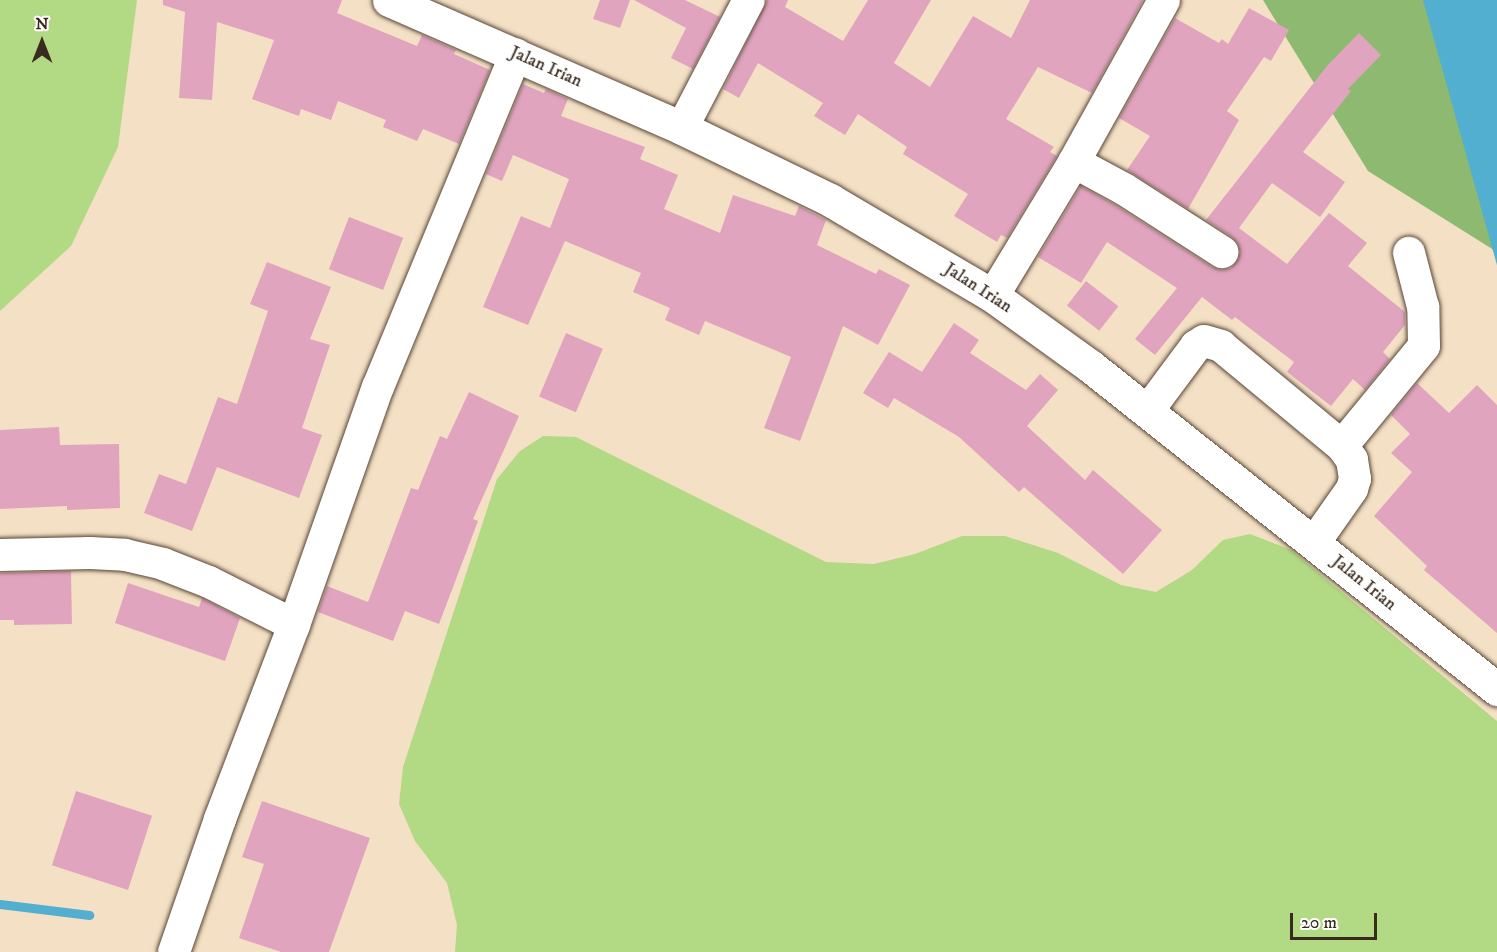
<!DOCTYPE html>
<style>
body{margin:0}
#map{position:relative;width:1497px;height:952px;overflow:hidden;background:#f4e0c4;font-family:"IM FELL DW Pica",serif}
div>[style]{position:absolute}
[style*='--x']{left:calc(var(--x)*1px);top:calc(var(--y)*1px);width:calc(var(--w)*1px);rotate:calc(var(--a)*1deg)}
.green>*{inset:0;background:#b2d983}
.forest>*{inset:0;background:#8db971}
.water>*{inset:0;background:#52afd0}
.stream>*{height:9px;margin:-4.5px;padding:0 4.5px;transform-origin:4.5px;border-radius:4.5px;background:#52afd0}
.building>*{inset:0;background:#e1a4bf;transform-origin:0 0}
.roads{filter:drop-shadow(0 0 2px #574537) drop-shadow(0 0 2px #574537)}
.street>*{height:32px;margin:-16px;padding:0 16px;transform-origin:16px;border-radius:16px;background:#fff}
.primary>*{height:33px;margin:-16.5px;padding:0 16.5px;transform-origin:16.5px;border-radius:16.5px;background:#fff}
span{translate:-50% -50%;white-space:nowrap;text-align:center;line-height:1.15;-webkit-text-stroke:4.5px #fff;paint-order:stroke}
.street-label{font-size:18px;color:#3b2a1e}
.north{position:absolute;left:12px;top:12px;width:60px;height:60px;-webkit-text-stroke:4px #fff;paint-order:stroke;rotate:0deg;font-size:16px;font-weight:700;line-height:24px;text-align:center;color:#3b2a1e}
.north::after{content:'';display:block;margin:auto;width:21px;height:27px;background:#3b2a1e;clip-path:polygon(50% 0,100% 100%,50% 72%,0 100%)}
.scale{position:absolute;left:1290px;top:913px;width:87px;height:27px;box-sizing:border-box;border:3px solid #3b2a1e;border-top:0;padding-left:8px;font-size:18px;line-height:21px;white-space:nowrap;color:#3b2a1e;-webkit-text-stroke:4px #fff;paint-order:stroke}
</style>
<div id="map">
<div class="green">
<div style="clip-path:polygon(0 0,137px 0,118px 147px,71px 246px,0 311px)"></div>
<div style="clip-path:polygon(543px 436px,576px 437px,826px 562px,874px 564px,915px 554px,962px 536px,1005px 536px,1058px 553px,1121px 585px,1156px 592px,1192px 570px,1223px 540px,1250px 534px,1291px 550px,1497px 721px,1497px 952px,455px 952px,457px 925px,447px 883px,415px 841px,399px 804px,403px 767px,497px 479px,520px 451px)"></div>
</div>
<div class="forest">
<div style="clip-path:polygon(1263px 0,1497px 0,1497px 252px,1368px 171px)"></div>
</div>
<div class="water">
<div style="clip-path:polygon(1423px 0,1497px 0,1497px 265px)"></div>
</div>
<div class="stream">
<div style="--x:0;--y:904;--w:90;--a:7"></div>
</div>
<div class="building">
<div style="clip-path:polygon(163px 0,342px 0,337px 13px,417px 46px,422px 35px,456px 50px,454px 54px,490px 70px,459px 144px,423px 129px,417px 141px,383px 127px,386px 120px,338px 101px,331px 120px,301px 109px,299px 116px,252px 99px,274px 40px,217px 22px,212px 100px,179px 98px,185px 12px,163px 5px)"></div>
<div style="clip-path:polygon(600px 0,630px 0,620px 28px,593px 19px)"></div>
<div style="clip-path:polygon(634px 0,685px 0,720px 17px,693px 69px,671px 58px,686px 28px)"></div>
<div style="clip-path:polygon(767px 0,788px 0,785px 7px,843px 41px,868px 0,931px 0,894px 63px,930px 87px,973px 16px,1011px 38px,1030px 0,1143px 0,1092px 93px,1038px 67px,1006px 119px,1054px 147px,1050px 152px,1057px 156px,1007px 238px,1001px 235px,997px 242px,954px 216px,968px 194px,903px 154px,907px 147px,858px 114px,845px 135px,814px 116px,823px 103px,758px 63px,739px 98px,723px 89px)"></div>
<div style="clip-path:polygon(1249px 8px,1289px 30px,1271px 61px,1264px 57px,1227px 111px,1239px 120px,1188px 209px,1127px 170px,1150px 136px,1119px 118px,1175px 18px,1219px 43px,1222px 39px,1228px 44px)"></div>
<div style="clip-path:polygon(1359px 33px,1381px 55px,1348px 89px,1351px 91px,1303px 152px,1345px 182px,1320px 217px,1272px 183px,1239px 228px,1287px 264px,1329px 213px,1367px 243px,1348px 266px,1405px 312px,1405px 325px,1383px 352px,1390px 359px,1365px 390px,1353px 379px,1331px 406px,1287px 372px,1294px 362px,1235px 317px,1232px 320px,1202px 297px,1155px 355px,1135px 339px,1177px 288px,1107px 242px,1081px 283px,1038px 257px,1081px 186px,1115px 205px,1212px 267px,1222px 270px,1231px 268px,1237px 261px,1240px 252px,1238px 244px,1232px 237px,1206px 220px,1327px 66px)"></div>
<div style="clip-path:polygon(523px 84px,544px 93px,546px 89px,568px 99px,561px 116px,645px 147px,640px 159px,678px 175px,664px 209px,720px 233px,733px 195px,795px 216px,799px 206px,826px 220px,817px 245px,876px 274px,879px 269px,910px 285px,878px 345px,843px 326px,800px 441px,764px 428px,791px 357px,705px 321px,699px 335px,665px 320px,670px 308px,633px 292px,641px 273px,565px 241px,528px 325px,483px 307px,521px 216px,550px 228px,569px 179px,513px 155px,502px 181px,486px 174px)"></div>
<div style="left:349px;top:217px;width:58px;height:56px;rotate:21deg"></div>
<div style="clip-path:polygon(267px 262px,331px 287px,310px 339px,330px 345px,302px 428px,322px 435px,299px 498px,217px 467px,192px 531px,144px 513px,159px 474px,186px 484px,218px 397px,237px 404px,268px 311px,250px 304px)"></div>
<div style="left:1086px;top:281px;width:41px;height:31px;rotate:38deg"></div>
<div style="clip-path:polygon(954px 323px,979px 340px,970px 353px,1026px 390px,1040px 374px,1058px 390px,1027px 426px,1085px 480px,1093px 470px,1162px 530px,1123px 574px,1024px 487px,1019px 492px,959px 437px,894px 398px,888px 408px,863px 393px,889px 352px,922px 372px)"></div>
<div style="left:566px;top:333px;width:40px;height:69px;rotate:23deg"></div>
<div style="clip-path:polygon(1417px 383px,1449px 413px,1477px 385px,1497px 405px,1497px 633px,1424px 570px,1427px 566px,1374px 516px,1412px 472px,1391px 453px,1410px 434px,1391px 415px)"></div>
<div style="clip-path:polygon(469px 392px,519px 416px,473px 519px,478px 521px,439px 624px,405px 611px,393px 641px,318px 612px,327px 586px,368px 602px,411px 488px,418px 490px,440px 436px,447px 439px)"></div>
<div style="clip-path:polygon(59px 427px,60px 445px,119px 444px,120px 508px,67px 510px,67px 506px,0 509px,0 430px)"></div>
<div style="clip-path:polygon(71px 571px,72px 624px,14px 625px,14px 620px,0 620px,0 573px)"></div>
<div style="clip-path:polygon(128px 583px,199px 607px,202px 598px,240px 618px,225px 661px,115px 623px)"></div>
<div style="left:76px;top:791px;width:80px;height:78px;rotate:18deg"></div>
<div style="clip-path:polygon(262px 801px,370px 838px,329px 952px,281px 952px,239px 938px,264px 864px,242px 857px)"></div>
</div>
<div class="roads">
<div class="street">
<div style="--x:682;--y:128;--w:144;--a:-62.4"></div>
<div style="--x:1074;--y:162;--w:57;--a:28.4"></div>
<div style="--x:1124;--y:189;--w:117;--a:32.7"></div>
<div style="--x:993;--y:296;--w:157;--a:-58.8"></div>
<div style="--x:1074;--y:162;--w:185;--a:-60.9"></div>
<div style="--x:1147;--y:412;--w:82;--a:-53.4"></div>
<div style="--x:1196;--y:346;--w:9;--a:-32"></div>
<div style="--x:1204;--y:341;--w:18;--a:16"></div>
<div style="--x:1221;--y:346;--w:157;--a:39.6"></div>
<div style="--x:1342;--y:446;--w:17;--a:54"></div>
<div style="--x:1352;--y:460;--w:19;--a:81"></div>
<div style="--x:1355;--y:479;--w:10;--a:107"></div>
<div style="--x:1352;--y:489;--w:66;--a:125.1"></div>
<div style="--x:1342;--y:446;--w:129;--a:-50.6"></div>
<div style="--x:1424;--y:346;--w:39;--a:-91"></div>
<div style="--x:1423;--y:307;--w:56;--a:-104.5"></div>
<div style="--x:0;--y:555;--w:90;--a:-1.3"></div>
<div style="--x:90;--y:553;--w:35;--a:3"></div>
<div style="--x:125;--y:555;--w:39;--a:13"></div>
<div style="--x:163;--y:564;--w:49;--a:21.4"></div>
<div style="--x:209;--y:582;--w:95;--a:26.8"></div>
<div style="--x:174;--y:952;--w:141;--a:-70.9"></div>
<div style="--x:220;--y:819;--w:208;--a:-69.1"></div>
<div style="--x:294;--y:625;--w:252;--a:-70.6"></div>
<div style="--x:378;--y:387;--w:360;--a:-67.5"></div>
</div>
<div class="primary">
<div style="--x:389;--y:0;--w:320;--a:23.6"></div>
<div style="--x:682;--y:128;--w:165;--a:25.9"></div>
<div style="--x:830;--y:200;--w:189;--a:30.5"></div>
<div style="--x:993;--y:296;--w:120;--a:35.8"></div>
<div style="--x:1090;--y:366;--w:520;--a:38.44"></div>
</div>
</div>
<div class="street-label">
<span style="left:546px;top:67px;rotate:24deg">Jalan Irian</span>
<span style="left:978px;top:288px;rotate:33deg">Jalan Irian</span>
<span style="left:1364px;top:583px;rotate:39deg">Jalan Irian</span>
</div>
<div class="north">N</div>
<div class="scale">20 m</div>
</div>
